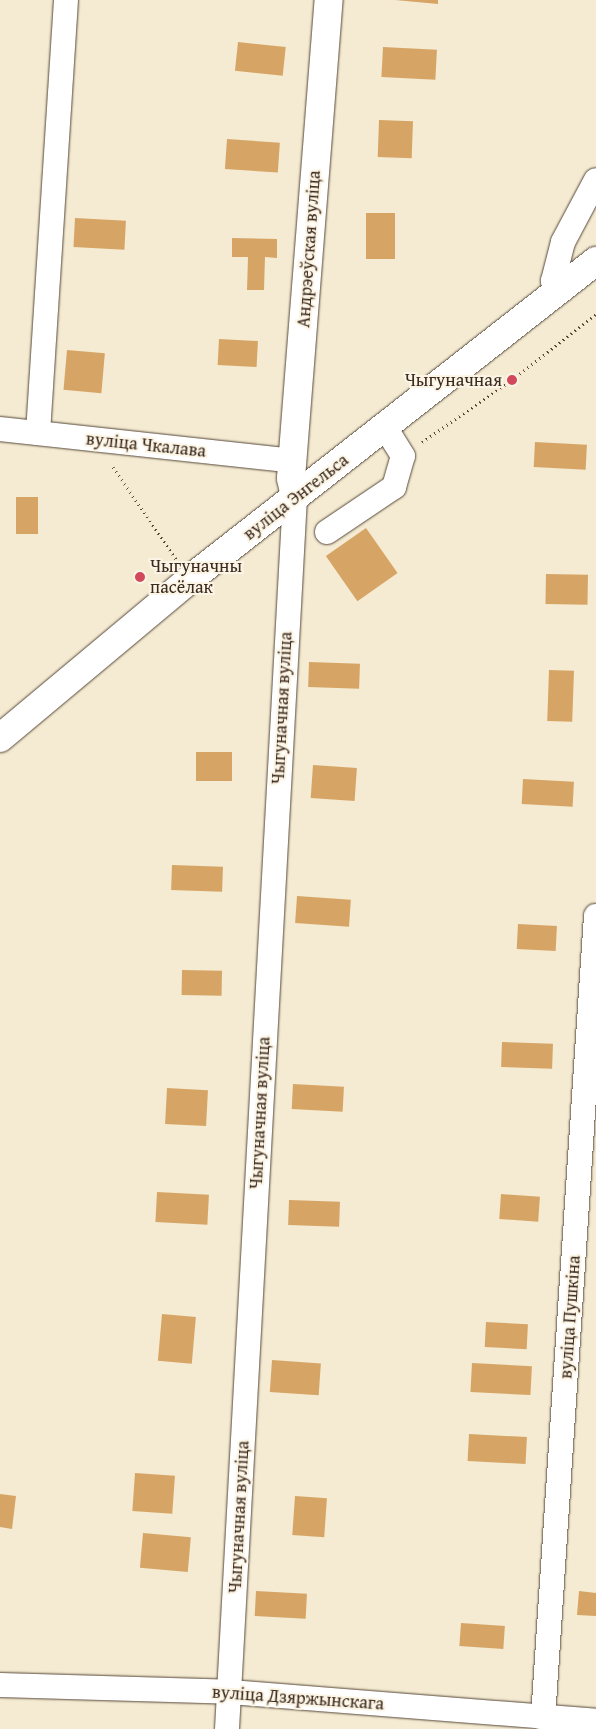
<!DOCTYPE html>
<meta charset="utf-8">
<style>
body{margin:0}
#map{position:relative;width:596px;height:1729px;overflow:hidden;background:#f4ebd2;font-family:"Gentium Book Plus",serif}
div>[style]{position:absolute}
[style*='--x']{left:calc(var(--x)*1px);top:calc(var(--y)*1px);width:calc(var(--w)*1px);rotate:calc(var(--a)*1deg)}
.building>*{inset:0;background:#d6a565;transform-origin:0 0}
.path>*{height:3px;margin-top:-1.5px;transform-origin:0;background:repeating-linear-gradient(90deg,#574739 0 1px,transparent 0 5px)}
.roads{filter:drop-shadow(0 0 1px #574739) drop-shadow(0 0 1px #574739)}
.minor>*{height:24px;margin:-12px;padding:0 12px;transform-origin:12px;border-radius:12px;background:#fff}
.major>*{height:28px;margin:-14px;padding:0 14px;transform-origin:14px;border-radius:14px;background:#fff}
.dots>*{width:14px;height:14px;translate:-50% -50%;box-sizing:border-box;border:2px solid #fcf5e5;border-radius:50%}
span{translate:-50% -50%;white-space:nowrap;text-align:center;line-height:1.15;-webkit-text-stroke:4px #fcf5e5;paint-order:stroke}
.street-label{font-size:18px;color:#3b2a1e}
.poi-label{font-size:18px;color:#3b2a1e}
.right{translate:-100% -50%;text-align:right}
.left{translate:0 -50%;text-align:left}
</style>
<div id="map">
<div class="building">
<div style="clip-path:polygon(395px 0,438px 0,438px 4px)"></div>
<div style="left:238px;top:42px;width:48px;height:29px;rotate:6deg"></div>
<div style="left:383px;top:47px;width:54px;height:30px;rotate:3deg"></div>
<div style="left:379px;top:120px;width:34px;height:37px;rotate:2deg"></div>
<div style="left:227px;top:139px;width:53px;height:30px;rotate:4deg"></div>
<div style="left:366px;top:213px;width:29px;height:46px"></div>
<div style="left:75px;top:218px;width:51px;height:29px;rotate:3deg"></div>
<div style="clip-path:polygon(232px 238px,277px 239px,277px 258px,265px 257px,264px 290px,247px 290px,248px 257px,232px 257px)"></div>
<div style="left:219px;top:339px;width:39px;height:26px;rotate:3deg"></div>
<div style="left:67px;top:350px;width:38px;height:40px;rotate:5deg"></div>
<div style="left:535px;top:442px;width:52px;height:25px;rotate:3deg"></div>
<div style="left:16px;top:497px;width:22px;height:37px"></div>
<div style="left:366px;top:528px;width:55px;height:49px;rotate:55deg"></div>
<div style="left:546px;top:574px;width:42px;height:30px;rotate:1deg"></div>
<div style="left:309px;top:662px;width:51px;height:25px;rotate:2deg"></div>
<div style="left:549px;top:670px;width:25px;height:51px;rotate:2deg"></div>
<div style="left:196px;top:752px;width:36px;height:29px"></div>
<div style="left:313px;top:765px;width:44px;height:33px;rotate:4deg"></div>
<div style="left:523px;top:779px;width:51px;height:25px;rotate:3deg"></div>
<div style="left:172px;top:865px;width:51px;height:25px;rotate:2deg"></div>
<div style="left:297px;top:896px;width:54px;height:27px;rotate:4deg"></div>
<div style="left:518px;top:924px;width:39px;height:25px;rotate:3deg"></div>
<div style="left:182px;top:970px;width:40px;height:25px;rotate:1deg"></div>
<div style="left:502px;top:1042px;width:51px;height:25px;rotate:2deg"></div>
<div style="left:293px;top:1084px;width:51px;height:25px;rotate:3deg"></div>
<div style="left:167px;top:1088px;width:41px;height:36px;rotate:3deg"></div>
<div style="left:157px;top:1192px;width:52px;height:30px;rotate:3deg"></div>
<div style="left:501px;top:1194px;width:39px;height:25px;rotate:4deg"></div>
<div style="left:289px;top:1200px;width:51px;height:25px;rotate:2deg"></div>
<div style="left:162px;top:1314px;width:34px;height:47px;rotate:5deg"></div>
<div style="left:486px;top:1322px;width:42px;height:25px;rotate:3deg"></div>
<div style="left:272px;top:1360px;width:49px;height:32px;rotate:4deg"></div>
<div style="left:472px;top:1363px;width:60px;height:29px;rotate:3deg"></div>
<div style="left:469px;top:1434px;width:58px;height:27px;rotate:3deg"></div>
<div style="left:135px;top:1473px;width:40px;height:38px;rotate:4deg"></div>
<div style="clip-path:polygon(0 1494px,16px 1496px,12px 1529px,0 1527px)"></div>
<div style="left:295px;top:1496px;width:32px;height:39px;rotate:4deg"></div>
<div style="left:143px;top:1533px;width:48px;height:35px;rotate:5deg"></div>
<div style="left:256px;top:1591px;width:51px;height:25px;rotate:3deg"></div>
<div style="clip-path:polygon(579px 1591px,596px 1593px,596px 1616px,577px 1615px)"></div>
<div style="left:461px;top:1623px;width:44px;height:23px;rotate:4deg"></div>
</div>
<div class="path">
<div style="--x:422;--y:442;--w:109;--a:-34.6"></div>
<div style="--x:512;--y:380;--w:107;--a:-38.2"></div>
<div style="--x:113;--y:467;--w:112;--a:55.6"></div>
</div>
<div class="roads">
<div class="minor">
<div style="--x:557;--y:292;--w:12;--a:-110"></div>
<div style="--x:553;--y:281;--w:40;--a:-75.6"></div>
<div style="--x:563;--y:242;--w:70;--a:-62"></div>
<div style="--x:0;--y:429;--w:295;--a:6.2"></div>
<div style="--x:38;--y:433;--w:434;--a:-86.3"></div>
<div style="--x:327;--y:532;--w:81;--a:-33.9"></div>
<div style="--x:394;--y:487;--w:32;--a:-74"></div>
<div style="--x:403;--y:456;--w:34;--a:-122"></div>
<div style="--x:0;--y:1685;--w:230;--a:1.7"></div>
<div style="--x:230;--y:1692;--w:367;--a:4.5"></div>
<div style="--x:543;--y:1718;--w:804;--a:-86.22"></div>
<div style="--x:227;--y:1729;--w:1234;--a:-86.84"></div>
</div>
<div class="major">
<div style="--x:295;--y:497;--w:19;--a:-102"></div>
<div style="--x:291;--y:478;--w:480;--a:-85.5"></div>
<div style="--x:0;--y:738;--w:248;--a:-39.9"></div>
<div style="--x:190;--y:579;--w:516;--a:-38.07"></div>
</div>
</div>
<div class="dots">
<div style="left:512px;top:380px;background:#d1495b"></div>
<div style="left:140px;top:577px;background:#d1495b"></div>
</div>
<div class="street-label">
<span style="left:309px;top:249px;rotate:-86deg">Андрэеўская вуліца</span>
<span style="left:146px;top:445px;rotate:6deg">вуліца Чкалава</span>
<span style="left:296px;top:497px;rotate:-38deg">вуліца Энгельса</span>
<span style="left:282px;top:708px;rotate:-87deg">Чыгуначная вуліца</span>
<span style="left:260px;top:1113px;rotate:-87deg">Чыгуначная вуліца</span>
<span style="left:570px;top:1317px;rotate:-86deg">вуліца Пушкіна</span>
<span style="left:239px;top:1517px;rotate:-87deg">Чыгуначная вуліца</span>
<span style="left:298px;top:1698px;rotate:4deg">вуліца Дзяржынскага</span>
</div>
<div class="poi-label">
<span class="right" style="left:502px;top:380px">Чыгуначная</span>
<span class="left" style="left:150px;top:577px">Чыгуначны<br>пасёлак</span>
</div>
</div>
